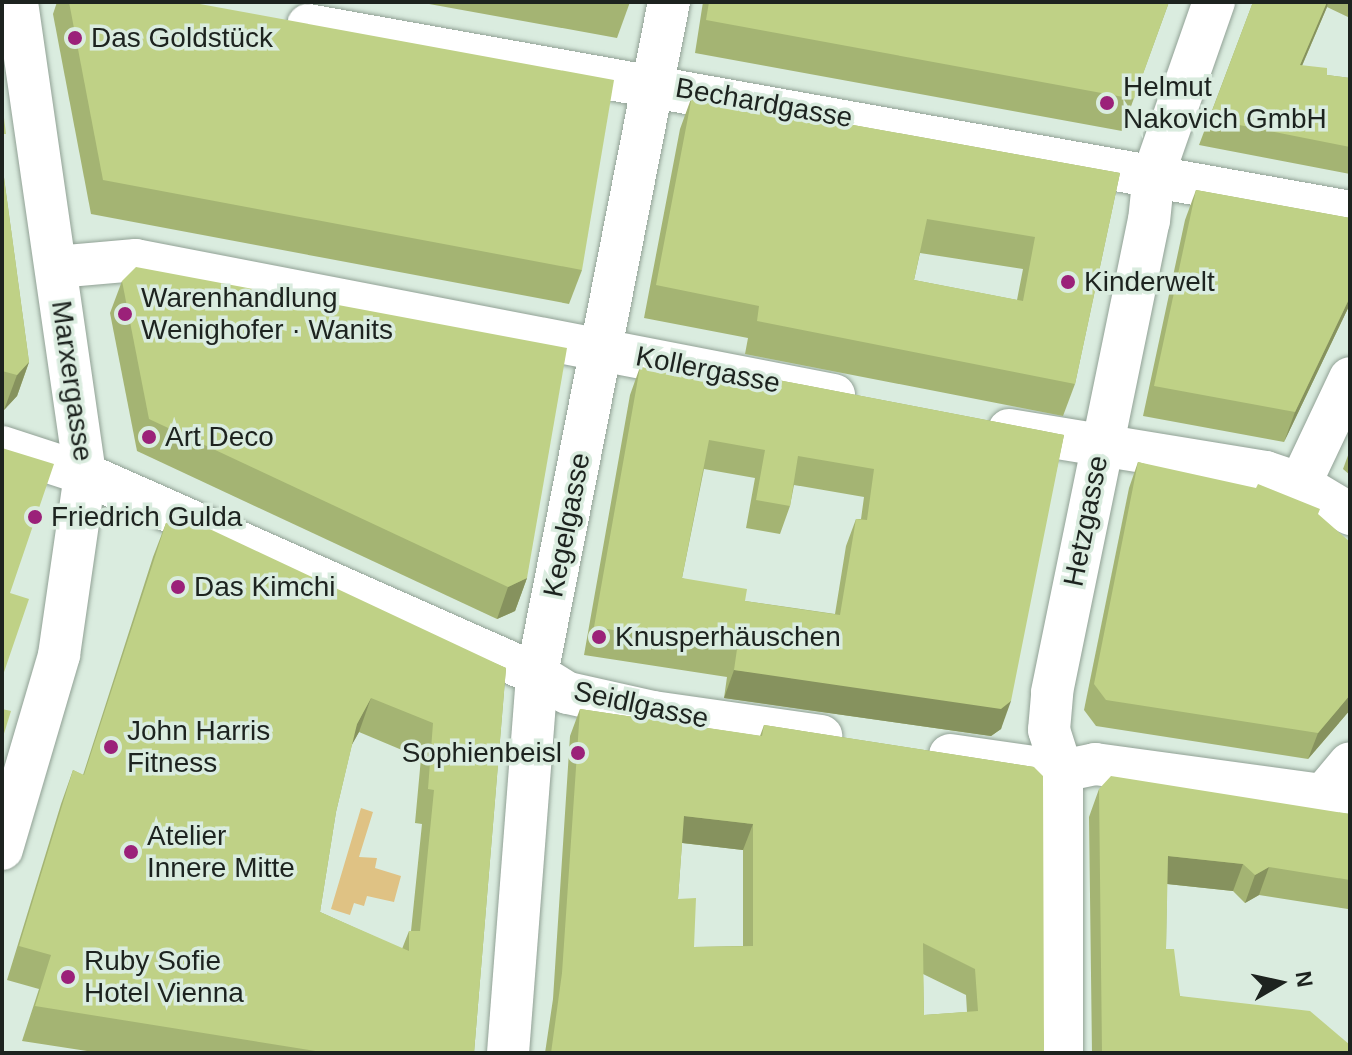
<!DOCTYPE html>
<meta charset="utf-8">
<style>
body{margin:0}
#map{position:relative;width:1352px;height:1055px;overflow:hidden;background:#daecdf;font-family:Helvetica,sans-serif}
div>[style]{position:absolute}
[style*='--x']{left:calc(var(--x)*1px);top:calc(var(--y)*1px);width:calc(var(--w)*1px);rotate:calc(var(--a)*1deg)}
.green>*{inset:0;background:#dfc284}
.roads{filter:drop-shadow(0 0 2px #91a195) drop-shadow(0 0 2px #91a195)}
.minor>*{height:42px;margin:-21px;padding:0 21px;transform-origin:21px;border-radius:21px;background:#fff}
.wall>*{inset:0;background:#a4b473}
.shaded-wall>*{inset:0;background:#86925e}
.building>*{inset:0;background:#bfd186}
.dots>*{width:22px;height:22px;translate:-50% -50%;box-sizing:border-box;border:4px solid #daecdf;border-radius:50%}
span{translate:-50% -50%;white-space:nowrap;text-align:center;line-height:1.15;-webkit-text-stroke:7px #daecdf;paint-order:stroke}
.poi-label{font-size:28px;color:#1d231f}
.left{translate:0 -50%;text-align:left}
.right{translate:-100% -50%;text-align:right}
.street-label{font-size:28px;color:#1d231f}
.frame{position:absolute;inset:0;border:4px solid #1d231f;pointer-events:none}
.north{position:absolute;left:1240px;top:943px;width:80px;height:80px;-webkit-text-stroke:6px #daecdf;paint-order:stroke;rotate:81deg;font-size:22px;font-weight:700;line-height:32px;text-align:center;color:#1d231f}
.north::after{content:'';display:block;margin:auto;width:28px;height:36px;background:#1d231f;clip-path:polygon(50% 0,100% 100%,50% 72%,0 100%)}
</style>
<div id="map">
<div class="green">
<div style="clip-path:polygon(361px 808px,373px 812px,359px 857px,377px 858px,375px 868px,401px 876px,394px 902px,367px 896px,364px 906px,354px 903px,350px 915px,331px 909px)"></div>
</div>
<div class="roads">
<div class="minor">
<div style="--x:308;--y:25;--w:1059;--a:10.17"></div>
<div style="--x:56;--y:267;--w:80;--a:-5"></div>
<div style="--x:136;--y:260;--w:711;--a:10.95"></div>
<div style="--x:1009;--y:430;--w:260;--a:9.3"></div>
<div style="--x:1266;--y:472;--w:36;--a:19"></div>
<div style="--x:1300;--y:484;--w:58;--a:31"></div>
<div style="--x:2;--y:447;--w:87;--a:18"></div>
<div style="--x:85;--y:474;--w:494;--a:23.9"></div>
<div style="--x:537;--y:674;--w:36;--a:32"></div>
<div style="--x:568;--y:693;--w:87;--a:12.6"></div>
<div style="--x:653;--y:712;--w:170;--a:8.1"></div>
<div style="--x:1300;--y:484;--w:117;--a:-64.7"></div>
<div style="--x:950;--y:755;--w:113;--a:8.1"></div>
<div style="--x:1062;--y:771;--w:34;--a:-12"></div>
<div style="--x:1095;--y:764;--w:257;--a:7.8"></div>
<div style="--x:1324;--y:794;--w:40;--a:-50"></div>
<div style="--x:2;--y:849;--w:202;--a:-73.6"></div>
<div style="--x:59;--y:655;--w:183;--a:-81.8"></div>
<div style="--x:85;--y:474;--w:477;--a:-98.2"></div>
<div style="--x:508;--y:1053;--w:380;--a:-85.6"></div>
<div style="--x:537;--y:674;--w:685;--a:-78.89"></div>
<div style="--x:1062;--y:1053;--w:282;--a:-90"></div>
<div style="--x:1062;--y:771;--w:43;--a:-107.6"></div>
<div style="--x:1049;--y:730;--w:38;--a:-85"></div>
<div style="--x:1052;--y:692;--w:481;--a:-78.4"></div>
<div style="--x:1149;--y:221;--w:48;--a:-84.1"></div>
<div style="--x:1154;--y:173;--w:181;--a:-70.7"></div>
</div>
</div>
<div class="wall">
<div style="clip-path:polygon(57px 2px,189px 2px,582px 270px,569px 304px,91px 214px,53px 14px)"></div>
<div style="clip-path:polygon(418px 2px,630px 2px,617px 38px)"></div>
<div style="clip-path:polygon(703px 2px,1169px 2px,1122px 131px,695px 53px)"></div>
<div style="clip-path:polygon(1253px 2px,1350px 2px,1350px 18px,1327px 7px,1302px 66px,1327px 75px,1350px 78px,1350px 174px,1199px 145px)"></div>
<div style="clip-path:polygon(evenodd,692px 96px,1120px 173px,1075px 384px,1063px 416px,745px 354px,748px 338px,644px 318px,680px 129px,692px 96px,920px 253px,1023px 269px,1017px 300px,914px 280px,920px 253px)"></div>
<div style="clip-path:polygon(2px 163px,29px 362px,17px 396px,4px 410px,2px 409px)"></div>
<div style="clip-path:polygon(1196px 190px,1350px 218px,1350px 304px,1284px 442px,1143px 416px,1185px 220px)"></div>
<div style="clip-path:polygon(122px 281px,527px 578px,515px 611px,497px 619px,137px 451px,110px 313px)"></div>
<div style="clip-path:polygon(evenodd,640px 367px,774px 391px,778px 380px,1064px 435px,1001px 729px,991px 736px,724px 698px,727px 677px,584px 655px,630px 395px,640px 367px,704px 469px,755px 478px,746px 528px,780px 534px,790px 506px,794px 485px,864px 497px,861px 519px,856px 519px,846px 546px,835px 614px,745px 601px,682px 578px,704px 469px)"></div>
<div style="clip-path:polygon(1350px 450px,1350px 475px,1343px 469px)"></div>
<div style="clip-path:polygon(1138px 462px,1318px 515px,1350px 710px,1308px 759px,1096px 726px,1084px 710px,1129px 488px)"></div>
<div style="clip-path:polygon(evenodd,166px 523px,506px 668px,474px 1053px,100px 1053px,22px 1041px,39px 989px,7px 980px,61px 804px,73px 770px,83px 775px,153px 557px,166px 523px,359px 732px,421px 758px,415px 823px,422px 824px,411px 931px,409px 931px,402px 949px,320px 912px,336px 812px,352px 744px,359px 732px)"></div>
<div style="clip-path:polygon(evenodd,580px 709px,760px 736px,764px 725px,1034px 767px,1044px 1053px,545px 1053px,553px 999px,570px 736px,580px 709px,682px 843px,743px 850px,743px 946px,694px 947px,678px 899px,682px 843px,580px 709px,923px 974px,966px 995px,967px 1012px,924px 1015px,923px 974px)"></div>
<div style="clip-path:polygon(1099px 789px,1350px 814px,1350px 906px,1349px 905px,1348px 909px,1259px 895px,1245px 903px,1233px 891px,1167px 884px,1166px 949px,1180px 996px,1350px 1053px,1092px 1053px,1089px 817px)"></div>
</div>
<div class="shaded-wall">
<div style="clip-path:polygon(1327px 2px,1328px 2px,1327px 7px,1291px 91px,1300px 65px)"></div>
<div style="clip-path:polygon(1350px 297px,1350px 304px,1284px 442px,1295px 412px)"></div>
<div style="clip-path:polygon(29px 362px,17px 396px,4px 410px,17px 375px)"></div>
<div style="clip-path:polygon(527px 578px,515px 611px,497px 619px,508px 587px)"></div>
<div style="clip-path:polygon(734px 670px,1011px 701px,1001px 729px,991px 736px,724px 698px)"></div>
<div style="clip-path:polygon(1350px 695px,1350px 710px,1308px 759px,1318px 733px)"></div>
<div style="clip-path:polygon(371px 698px,359px 732px,344px 759px,357px 724px)"></div>
<div style="clip-path:polygon(684px 816px,753px 824px,743px 850px,674px 842px)"></div>
<div style="clip-path:polygon(1168px 856px,1243px 864px,1233px 891px,1158px 883px)"></div>
<div style="clip-path:polygon(1269px 867px,1259px 895px,1245px 903px,1255px 875px)"></div>
</div>
<div class="building">
<div style="clip-path:polygon(69px 2px,189px 2px,614px 80px,582px 270px,103px 180px)"></div>
<div style="clip-path:polygon(709px 2px,1169px 2px,1134px 99px,706px 20px)"></div>
<div style="clip-path:polygon(1253px 2px,1327px 2px,1300px 65px,1327px 68px,1327px 75px,1350px 78px,1350px 147px,1209px 119px)"></div>
<div style="clip-path:polygon(evenodd,692px 96px,1120px 173px,1075px 384px,757px 321px,759px 306px,656px 285px,692px 96px,927px 219px,1035px 237px,1023px 301px,914px 280px,927px 219px)"></div>
<div style="clip-path:polygon(2px 102px,6px 134px,2px 134px)"></div>
<div style="clip-path:polygon(2px 163px,29px 362px,17px 375px,2px 371px)"></div>
<div style="clip-path:polygon(1196px 190px,1350px 218px,1350px 297px,1295px 412px,1154px 386px)"></div>
<div style="clip-path:polygon(136px 267px,567px 348px,527px 578px,508px 587px,149px 419px,122px 281px)"></div>
<div style="clip-path:polygon(evenodd,640px 367px,777px 392px,778px 380px,1064px 435px,1011px 701px,1001px 709px,734px 670px,737px 649px,594px 627px,640px 367px,709px 440px,765px 450px,756px 500px,790px 506px,798px 456px,874px 469px,867px 520px,856px 519px,840px 615px,745px 601px,747px 589px,682px 578px,709px 440px)"></div>
<div style="clip-path:polygon(2px 448px,54px 464px,10px 593px,29px 599px,2px 678px)"></div>
<div style="clip-path:polygon(1138px 462px,1256px 488px,1258px 484px,1320px 509px,1318px 514px,1350px 542px,1350px 695px,1318px 733px,1106px 700px,1094px 684px)"></div>
<div style="clip-path:polygon(evenodd,182px 516px,506px 668px,474px 1053px,328px 1053px,35px 1006px,51px 955px,19px 946px,73px 770px,84px 775px,166px 523px,182px 516px,371px 698px,433px 723px,428px 789px,434px 790px,420px 931px,409px 931px,409px 951px,320px 912px,336px 812px,357px 724px,371px 698px)"></div>
<div style="clip-path:polygon(2px 709px,11px 711px,2px 740px)"></div>
<div style="clip-path:polygon(evenodd,580px 709px,762px 736px,764px 725px,1034px 767px,1043px 776px,1044px 1053px,551px 1053px,562px 973px,580px 709px,684px 816px,753px 824px,753px 946px,694px 947px,696px 898px,678px 899px,684px 816px,580px 709px,923px 943px,975px 969px,978px 1011px,924px 1015px,923px 943px)"></div>
<div style="clip-path:polygon(1111px 776px,1350px 814px,1350px 880px,1269px 867px,1255px 875px,1243px 864px,1168px 856px,1166px 949px,1174px 949px,1180px 996px,1310px 1011px,1350px 1045px,1350px 1053px,1102px 1053px,1099px 789px)"></div>
</div>
<div class="dots">
<div style="left:75px;top:38px;background:#9b2179"></div>
<div style="left:1107px;top:103px;background:#9b2179"></div>
<div style="left:1068px;top:282px;background:#9b2179"></div>
<div style="left:125px;top:314px;background:#9b2179"></div>
<div style="left:149px;top:437px;background:#9b2179"></div>
<div style="left:35px;top:517px;background:#9b2179"></div>
<div style="left:178px;top:587px;background:#9b2179"></div>
<div style="left:599px;top:637px;background:#9b2179"></div>
<div style="left:111px;top:747px;background:#9b2179"></div>
<div style="left:578px;top:753px;background:#9b2179"></div>
<div style="left:131px;top:852px;background:#9b2179"></div>
<div style="left:68px;top:977px;background:#9b2179"></div>
</div>
<div class="poi-label">
<span class="left" style="left:91px;top:38px">Das Goldstück</span>
<span class="left" style="left:1123px;top:103px">Helmut<br>Nakovich GmbH</span>
<span class="left" style="left:1084px;top:282px">Kinderwelt</span>
<span class="left" style="left:141px;top:314px">Warenhandlung<br>Wenighofer · Wanits</span>
<span class="left" style="left:165px;top:437px">Art Deco</span>
<span class="left" style="left:51px;top:517px">Friedrich Gulda</span>
<span class="left" style="left:194px;top:587px">Das Kimchi</span>
<span class="left" style="left:615px;top:637px">Knusperhäuschen</span>
<span class="left" style="left:127px;top:747px">John Harris<br>Fitness</span>
<span class="right" style="left:562px;top:753px">Sophienbeisl</span>
<span class="left" style="left:147px;top:852px">Atelier<br>Innere Mitte</span>
<span class="left" style="left:84px;top:977px">Ruby Sofie<br>Hotel Vienna</span>
</div>
<div class="street-label">
<span style="left:764px;top:103px;rotate:10deg">Bechardgasse</span>
<span style="left:708px;top:370px;rotate:11deg">Kollergasse</span>
<span style="left:72px;top:381px;rotate:82deg">Marxergasse</span>
<span style="left:1086px;top:521px;rotate:-79deg">Hetzgasse</span>
<span style="left:567px;top:525px;rotate:-79deg">Kegelgasse</span>
<span style="left:641px;top:705px;rotate:12deg">Seidlgasse</span>
</div>
<div class="frame"></div>
<div class="north">N</div>
</div>
